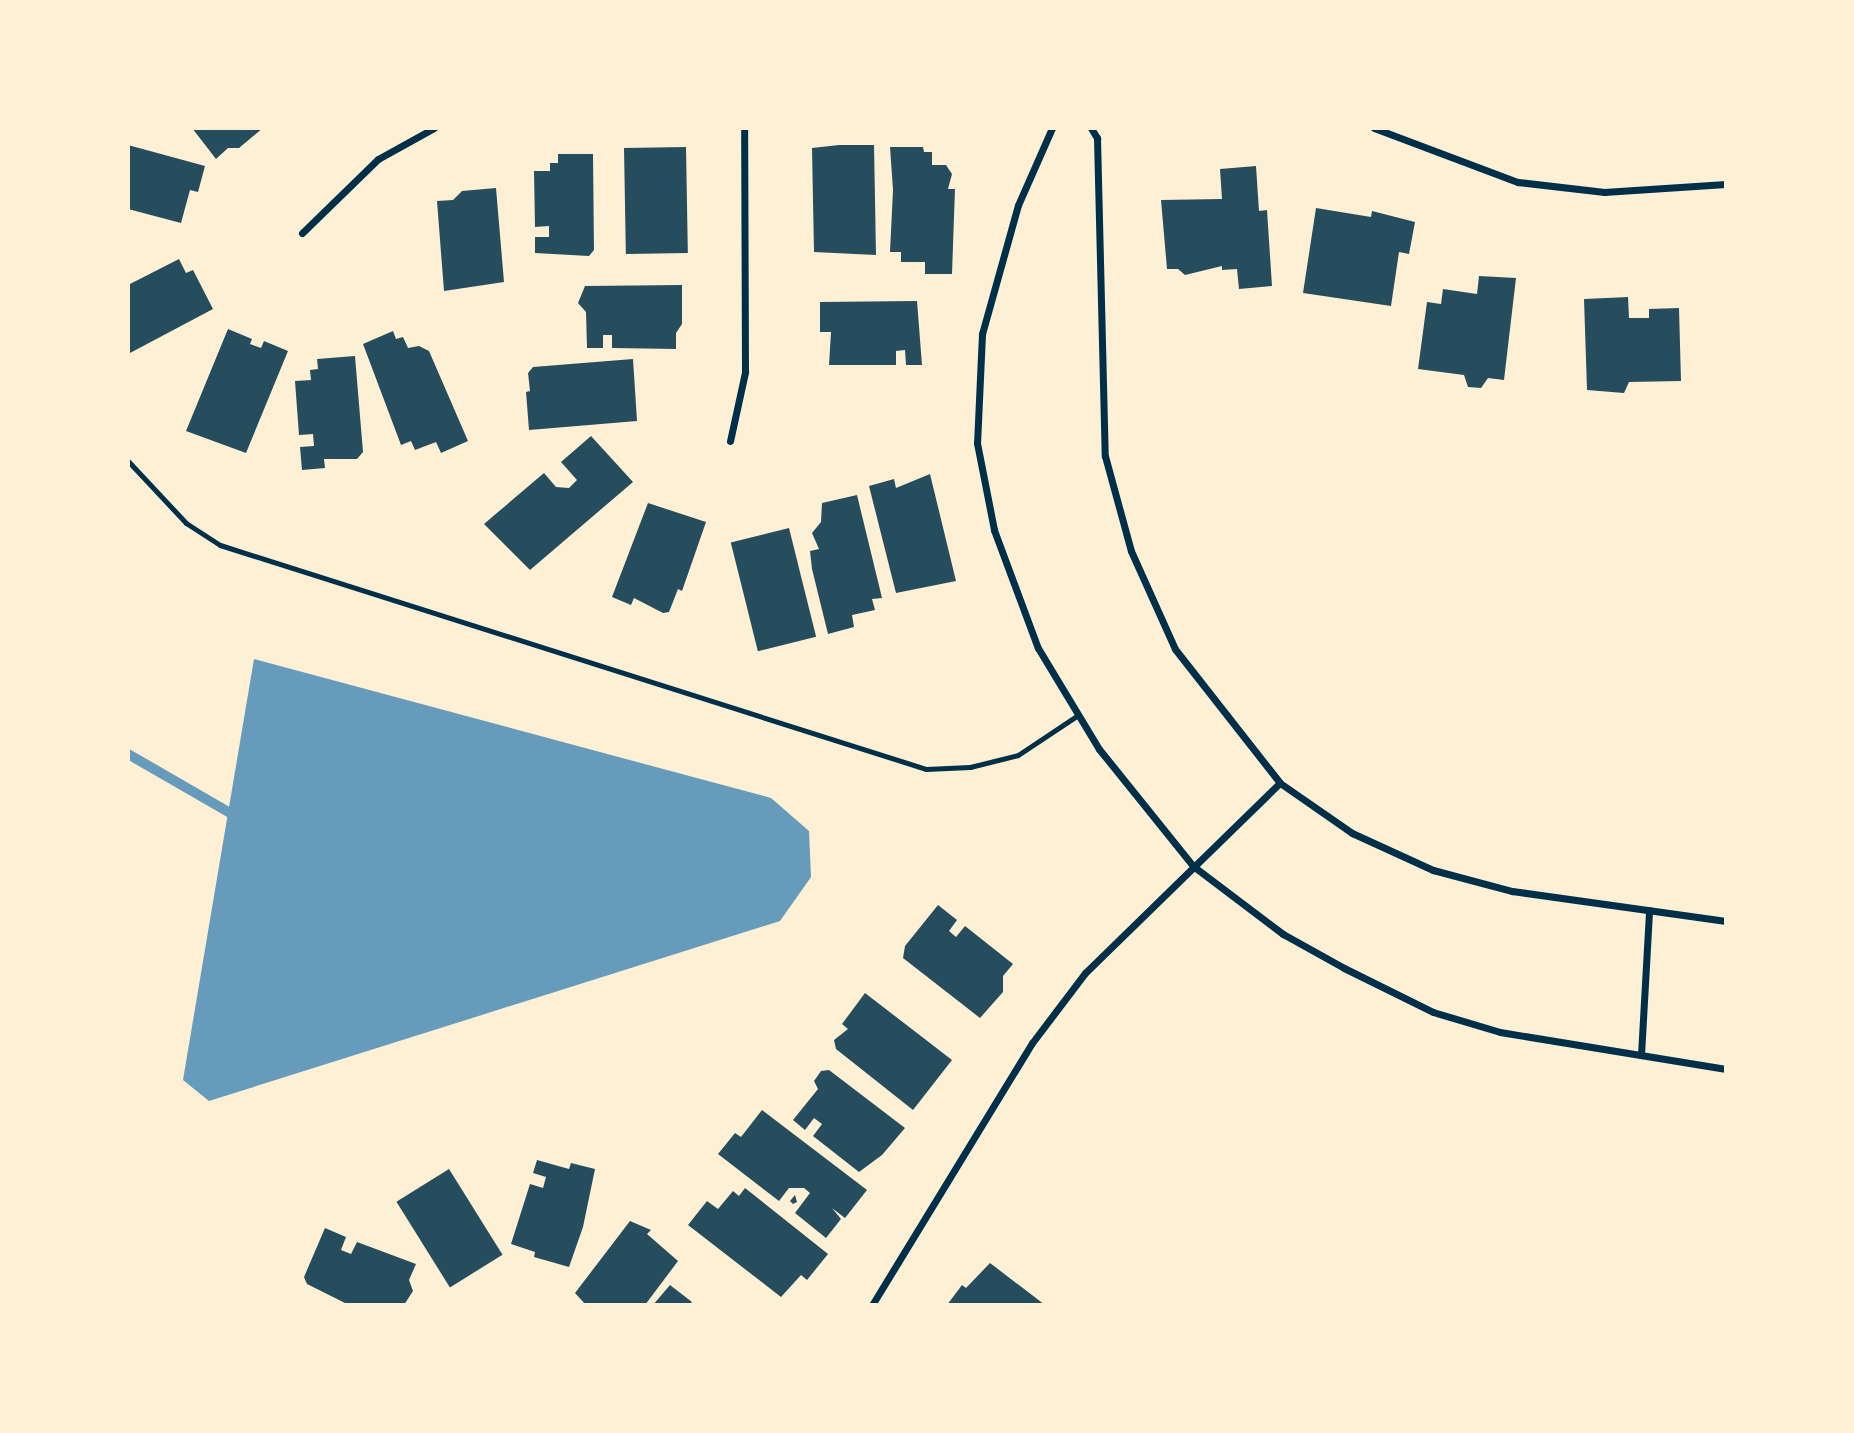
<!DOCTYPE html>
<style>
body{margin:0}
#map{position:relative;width:1854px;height:1433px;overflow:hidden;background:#fdf0d5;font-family:Rubik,sans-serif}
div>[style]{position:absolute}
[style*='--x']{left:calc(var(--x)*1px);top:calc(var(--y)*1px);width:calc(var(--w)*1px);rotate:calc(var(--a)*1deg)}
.water>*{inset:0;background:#669bbc}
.stream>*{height:10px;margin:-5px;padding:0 5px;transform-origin:5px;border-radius:5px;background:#669bbc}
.building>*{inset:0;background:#264d5e;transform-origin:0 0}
.service>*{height:5px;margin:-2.5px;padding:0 2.5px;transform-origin:2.5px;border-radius:2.5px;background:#003049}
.minor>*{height:7px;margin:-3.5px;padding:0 3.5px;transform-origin:3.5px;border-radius:3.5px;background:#003049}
span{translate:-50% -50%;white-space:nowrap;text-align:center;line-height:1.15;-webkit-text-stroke:6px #fdf0d5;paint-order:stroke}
.frame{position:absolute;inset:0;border:130px solid #fdf0d5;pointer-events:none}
</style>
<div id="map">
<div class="water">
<div style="clip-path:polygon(254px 659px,771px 798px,809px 831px,811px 877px,780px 921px,209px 1101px,183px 1080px)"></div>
</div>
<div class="stream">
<div style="--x:128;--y:754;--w:128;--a:30"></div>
</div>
<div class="building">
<div style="clip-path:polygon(192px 128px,263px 128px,239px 148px,228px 148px,216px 159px)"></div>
<div style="clip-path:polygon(128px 145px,205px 166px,198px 192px,190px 190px,181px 223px,128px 209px)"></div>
<div style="clip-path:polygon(839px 145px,874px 145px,876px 255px,814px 252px,812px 148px)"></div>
<div style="left:686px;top:147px;width:106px;height:62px;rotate:89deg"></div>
<div style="clip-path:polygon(890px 147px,923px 147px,924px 152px,932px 152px,932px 165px,946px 165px,952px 174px,948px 189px,955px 189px,952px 274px,925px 274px,925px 262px,901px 262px,901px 252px,890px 252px,893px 190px)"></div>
<div style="clip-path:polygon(558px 154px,593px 154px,594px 250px,589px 256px,535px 253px,535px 237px,549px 237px,549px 226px,535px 227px,534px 171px,550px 171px,550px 163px,558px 163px)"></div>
<div style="clip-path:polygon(1256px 166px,1259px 211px,1267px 210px,1272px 286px,1239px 289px,1237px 269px,1222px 270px,1222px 266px,1185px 275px,1178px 269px,1167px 269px,1161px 200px,1222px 199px,1220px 169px)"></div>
<div style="clip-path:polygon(496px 188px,504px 282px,444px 291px,437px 201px,453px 200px,462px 191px)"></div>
<div style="clip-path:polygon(1316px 208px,1371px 217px,1372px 211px,1415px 222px,1409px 254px,1399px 252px,1391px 306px,1303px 293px)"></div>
<div style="clip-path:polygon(179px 259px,186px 273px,193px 270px,213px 309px,130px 353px,128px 285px)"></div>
<div style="clip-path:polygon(1479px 276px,1516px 278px,1504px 380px,1488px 378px,1481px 388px,1468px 387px,1464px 375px,1418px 369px,1427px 302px,1441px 304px,1443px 289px,1477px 294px)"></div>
<div style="clip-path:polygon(682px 285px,682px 324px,676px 333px,676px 349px,612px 348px,612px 335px,603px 335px,603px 348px,587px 348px,586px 312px,578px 303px,585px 286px)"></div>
<div style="clip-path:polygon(1628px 297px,1629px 318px,1649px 318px,1649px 309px,1679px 308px,1681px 381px,1629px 382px,1624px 393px,1587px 390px,1584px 299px)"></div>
<div style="clip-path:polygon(917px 301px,922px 365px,906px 365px,905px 350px,896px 351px,896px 365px,829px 365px,831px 332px,820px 332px,820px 302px)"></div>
<div style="clip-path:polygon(228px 329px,252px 339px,250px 344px,261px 348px,264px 341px,288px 351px,246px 453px,186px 431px)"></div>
<div style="clip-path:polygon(393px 331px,396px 339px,403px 337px,408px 348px,419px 346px,429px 351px,468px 441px,441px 453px,436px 442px,415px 450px,411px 441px,401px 445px,363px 344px)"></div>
<div style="clip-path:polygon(355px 356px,363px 452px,357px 459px,324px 459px,325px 468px,302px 470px,300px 447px,314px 446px,313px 434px,299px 435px,295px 381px,311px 380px,310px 370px,318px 369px,317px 359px)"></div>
<div style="clip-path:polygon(633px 359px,637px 421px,529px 430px,526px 392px,530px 391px,528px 373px,533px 367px)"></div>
<div style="clip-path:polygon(591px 436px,633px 482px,530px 570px,484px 524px,544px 473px,556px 487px,569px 488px,577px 480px,561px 462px)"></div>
<div style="clip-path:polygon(930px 474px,956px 581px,896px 593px,869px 486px,894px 479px,896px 488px)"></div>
<div style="clip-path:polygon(857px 495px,882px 598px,872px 599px,875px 610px,852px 615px,854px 627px,828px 634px,812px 569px,810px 551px,819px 549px,812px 533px,821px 522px,822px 503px)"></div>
<div style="clip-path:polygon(648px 503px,706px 522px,682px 591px,678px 589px,669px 612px,663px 613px,634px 598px,631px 605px,612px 597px)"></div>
<div style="left:789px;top:528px;width:112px;height:60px;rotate:76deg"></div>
<div style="clip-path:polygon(938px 905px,957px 920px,949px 931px,956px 937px,965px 926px,1013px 964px,1003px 976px,1003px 992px,980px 1018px,903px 958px,905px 946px)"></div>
<div style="clip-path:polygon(865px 993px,952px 1060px,913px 1110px,836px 1049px,834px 1040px,848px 1029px,842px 1024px)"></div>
<div style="clip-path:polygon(829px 1070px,905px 1128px,882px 1155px,859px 1172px,813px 1136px,822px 1124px,814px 1118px,805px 1130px,793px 1120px,818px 1089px,814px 1081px,821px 1071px)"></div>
<div style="clip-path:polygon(762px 1110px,867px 1190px,845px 1218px,832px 1208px,841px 1219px,826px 1238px,795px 1213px,810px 1193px,804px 1188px,789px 1188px,779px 1201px,718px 1154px,735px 1133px,741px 1137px)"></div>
<div style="clip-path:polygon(537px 1160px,569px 1169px,571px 1163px,595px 1169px,583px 1227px,569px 1267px,534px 1257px,535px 1252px,511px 1244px,530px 1184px,543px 1188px,546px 1177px,533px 1173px)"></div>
<div style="left:449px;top:1169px;width:101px;height:62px;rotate:58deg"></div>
<div style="clip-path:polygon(745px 1188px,828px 1254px,807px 1280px,801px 1275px,781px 1297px,688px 1225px,707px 1201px,718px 1209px,733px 1191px,739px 1196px)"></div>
<div style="clip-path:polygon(795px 1195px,797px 1202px,793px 1204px,790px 1201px)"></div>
<div style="clip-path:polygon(630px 1221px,651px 1230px,647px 1234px,678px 1261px,645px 1305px,586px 1305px,575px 1293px)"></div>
<div style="clip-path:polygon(325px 1228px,346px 1237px,341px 1250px,351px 1254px,357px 1242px,416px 1264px,409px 1280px,413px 1291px,404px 1305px,349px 1305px,307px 1284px,304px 1277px)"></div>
<div style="clip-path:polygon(990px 1263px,1045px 1305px,947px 1305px,962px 1285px,966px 1288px)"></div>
<div style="clip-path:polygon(670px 1285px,692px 1302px,689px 1305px,653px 1305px)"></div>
</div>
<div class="service">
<div style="--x:128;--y:461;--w:85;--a:46.9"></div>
<div style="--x:186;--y:523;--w:40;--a:32.9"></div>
<div style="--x:220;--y:545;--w:741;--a:17.6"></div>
<div style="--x:926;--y:769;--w:44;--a:-2.6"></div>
<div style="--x:970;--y:767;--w:49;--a:-14"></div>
<div style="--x:1018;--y:755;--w:72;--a:-33.7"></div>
</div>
<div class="minor">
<div style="--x:1052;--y:128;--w:84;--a:113.8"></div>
<div style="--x:1018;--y:205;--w:134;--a:105.6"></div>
<div style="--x:982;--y:334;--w:109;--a:92.6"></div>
<div style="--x:977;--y:443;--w:89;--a:78.9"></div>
<div style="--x:994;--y:530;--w:126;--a:69.6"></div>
<div style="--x:1038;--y:648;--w:118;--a:58.9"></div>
<div style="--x:1099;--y:749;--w:150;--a:51.2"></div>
<div style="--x:1193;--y:866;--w:113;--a:37.1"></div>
<div style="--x:1283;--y:934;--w:70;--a:29.1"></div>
<div style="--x:1344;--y:968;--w:99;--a:26.3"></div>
<div style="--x:1433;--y:1012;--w:70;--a:16.6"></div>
<div style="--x:1500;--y:1032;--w:229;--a:9.3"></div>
<div style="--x:1091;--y:128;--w:12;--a:59"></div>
<div style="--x:1097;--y:138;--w:318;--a:88.6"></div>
<div style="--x:1105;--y:456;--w:98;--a:74.7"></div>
<div style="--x:1131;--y:551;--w:107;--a:65.8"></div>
<div style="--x:1175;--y:649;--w:170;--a:51.9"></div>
<div style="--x:1280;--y:783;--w:88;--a:34.8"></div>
<div style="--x:1352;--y:833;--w:89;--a:24.6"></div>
<div style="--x:1433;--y:870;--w:82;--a:14.9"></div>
<div style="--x:1512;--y:891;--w:216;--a:8"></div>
<div style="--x:1374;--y:128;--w:154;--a:20.6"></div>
<div style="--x:1518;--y:182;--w:87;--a:6.6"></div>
<div style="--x:1604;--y:192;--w:122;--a:-3.8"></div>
<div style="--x:302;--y:233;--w:106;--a:-44.2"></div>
<div style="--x:378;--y:159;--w:64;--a:-29"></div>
<div style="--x:730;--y:441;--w:71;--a:-77.7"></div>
<div style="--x:745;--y:372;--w:244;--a:-90.2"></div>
<div style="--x:1641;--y:1055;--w:145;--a:-86.8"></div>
<div style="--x:872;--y:1305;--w:307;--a:-58.6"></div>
<div style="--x:1032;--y:1043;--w:88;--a:-52.9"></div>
<div style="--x:1085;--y:973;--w:272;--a:-44.3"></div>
</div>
<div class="frame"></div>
</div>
